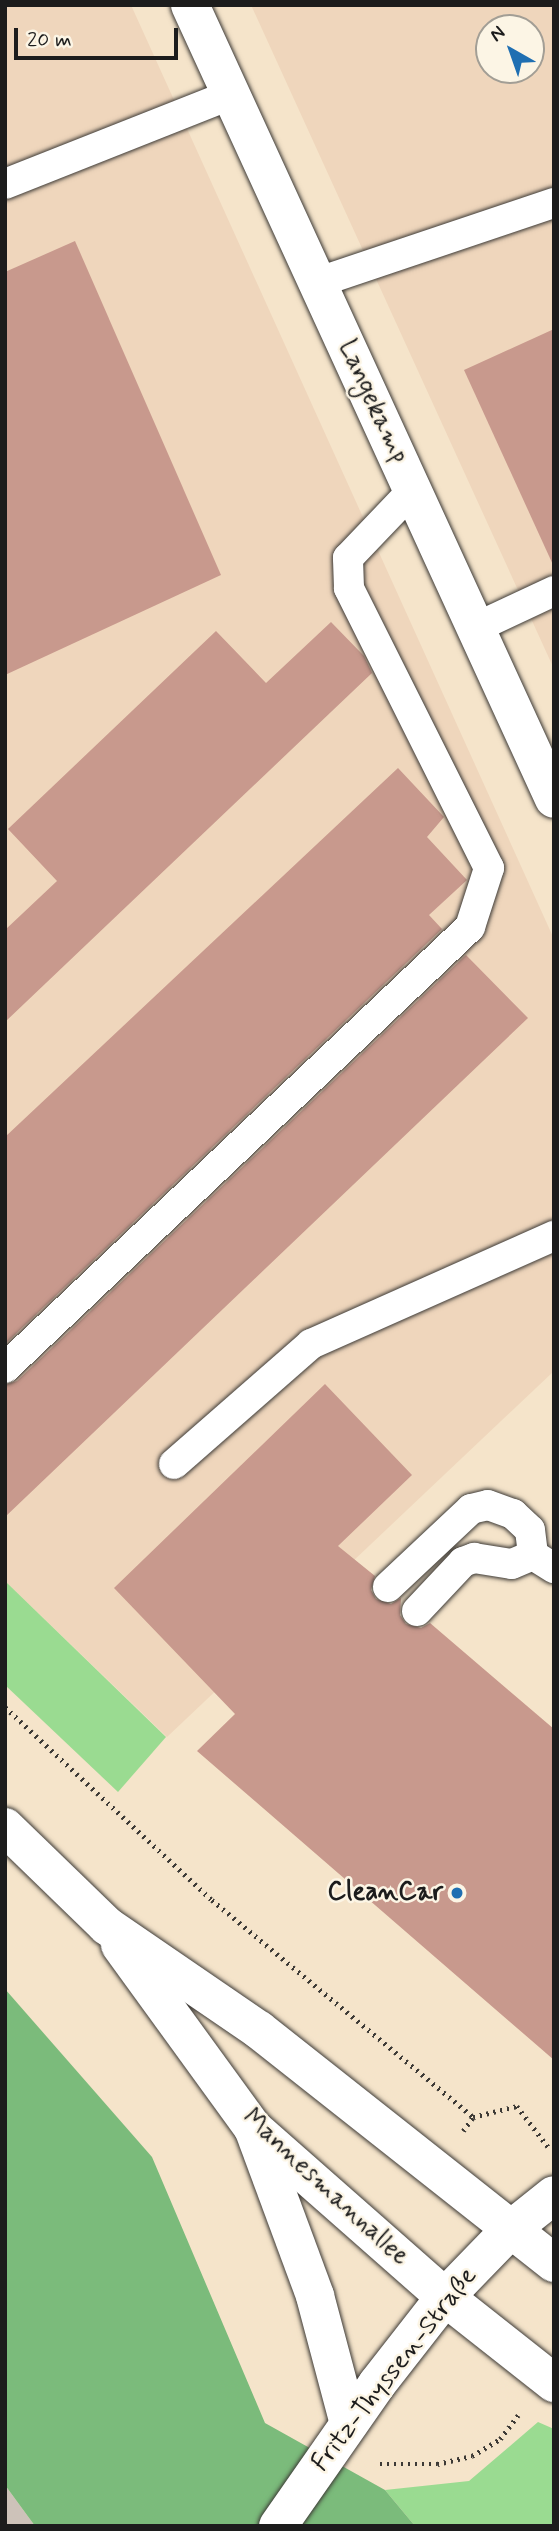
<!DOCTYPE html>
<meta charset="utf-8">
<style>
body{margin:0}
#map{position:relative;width:559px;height:2531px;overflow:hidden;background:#f5e4ca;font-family:Mynerve,sans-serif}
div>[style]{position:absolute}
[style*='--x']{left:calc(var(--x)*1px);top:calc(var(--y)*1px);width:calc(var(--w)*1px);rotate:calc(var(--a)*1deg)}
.built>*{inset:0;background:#efd6bc}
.industrial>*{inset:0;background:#cdc2b9}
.green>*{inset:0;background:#9adb91}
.forest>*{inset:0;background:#7bbb7b}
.building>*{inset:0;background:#c8998d}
.path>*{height:4.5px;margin-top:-2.25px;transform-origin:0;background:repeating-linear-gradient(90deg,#3d3a36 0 2px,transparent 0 7px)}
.roads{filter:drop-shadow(0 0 2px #3d3a36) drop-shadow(0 0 2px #3d3a36)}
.service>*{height:30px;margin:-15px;padding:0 15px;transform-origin:15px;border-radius:15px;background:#fff}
.minor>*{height:38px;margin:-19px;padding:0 19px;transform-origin:19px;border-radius:19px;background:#fff}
.tertiary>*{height:38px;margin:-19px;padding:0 19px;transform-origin:19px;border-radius:19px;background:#fff}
.secondary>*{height:38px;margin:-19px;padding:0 19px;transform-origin:19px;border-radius:19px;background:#fff}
.dots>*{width:19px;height:19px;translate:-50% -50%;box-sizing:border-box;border:4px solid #fcf5e5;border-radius:50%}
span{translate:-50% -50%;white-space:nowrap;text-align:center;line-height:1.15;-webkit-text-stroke:5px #fcf5e5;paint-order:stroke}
.street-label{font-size:26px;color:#1c1c1c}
.poi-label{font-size:26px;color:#1c1c1c;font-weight:700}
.right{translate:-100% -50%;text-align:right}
.frame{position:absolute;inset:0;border:7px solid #1c1c1c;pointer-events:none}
.north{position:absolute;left:475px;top:14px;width:70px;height:70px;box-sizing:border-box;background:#fcf5e5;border:2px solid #a29e95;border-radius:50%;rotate:320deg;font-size:19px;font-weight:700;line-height:28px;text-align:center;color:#1c1c1c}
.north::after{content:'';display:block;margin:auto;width:24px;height:32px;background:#1f6fb2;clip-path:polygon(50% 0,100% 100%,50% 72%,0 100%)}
.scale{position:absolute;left:14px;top:28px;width:164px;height:32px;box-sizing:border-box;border:4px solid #1c1c1c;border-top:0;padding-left:9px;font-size:21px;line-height:24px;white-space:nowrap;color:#1c1c1c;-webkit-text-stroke:5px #fcf5e5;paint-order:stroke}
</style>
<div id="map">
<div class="built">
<div style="clip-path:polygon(5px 5px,131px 5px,554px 939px,554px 1371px,167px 1737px,5px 1581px)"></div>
<div style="clip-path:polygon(evenodd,251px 5px,554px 5px,554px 669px,251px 5px,489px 28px,531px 28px,531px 70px,489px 70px,489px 28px)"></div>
</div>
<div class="industrial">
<div style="clip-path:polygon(5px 2485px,35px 2526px,5px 2526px)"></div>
</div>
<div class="green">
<div style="clip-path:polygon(5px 1581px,166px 1737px,118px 1792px,5px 1685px)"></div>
<div style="clip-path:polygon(538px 2422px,554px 2429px,554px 2526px,415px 2526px,385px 2490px,469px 2481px)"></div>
</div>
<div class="forest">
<div style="clip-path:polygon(5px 1989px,152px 2157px,265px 2423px,385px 2490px,415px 2526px,35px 2526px,5px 2485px)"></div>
</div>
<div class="building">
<div style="clip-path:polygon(75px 241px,221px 575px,5px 675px,5px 272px)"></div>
<div style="clip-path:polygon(554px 329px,554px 567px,464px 370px)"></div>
<div style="clip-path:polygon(331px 622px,364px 656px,372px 673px,5px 1022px,5px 930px,57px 881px,8px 829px,216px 631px,266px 683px)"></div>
<div style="clip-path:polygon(398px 768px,444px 817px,427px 837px,467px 880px,429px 915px,442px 929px,5px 1344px,5px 1137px)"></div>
<div style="clip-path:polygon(466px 955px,528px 1018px,5px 1517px,5px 1385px,17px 1381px)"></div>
<div style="clip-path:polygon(325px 1384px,412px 1475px,338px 1546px,375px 1576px,371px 1590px,376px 1599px,391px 1604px,401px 1598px,400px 1615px,406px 1624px,421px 1628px,430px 1623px,554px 1729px,554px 2060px,197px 1751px,235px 1714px,114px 1588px)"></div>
</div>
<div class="path">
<div style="--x:5;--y:1707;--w:283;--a:43"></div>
<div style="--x:212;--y:1900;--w:339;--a:39.7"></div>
<div style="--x:473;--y:2117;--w:45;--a:-14"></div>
<div style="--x:517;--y:2106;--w:53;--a:52.7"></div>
<div style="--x:463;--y:2131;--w:17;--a:-54"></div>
<div style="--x:380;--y:2464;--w:57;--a:0"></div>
<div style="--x:437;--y:2464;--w:36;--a:-13"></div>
<div style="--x:472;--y:2456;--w:33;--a:-31"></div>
<div style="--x:500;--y:2439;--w:30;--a:-53"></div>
</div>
<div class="roads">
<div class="service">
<div style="--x:5;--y:184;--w:242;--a:-21.6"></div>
<div style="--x:316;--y:283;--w:251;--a:-18.6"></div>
<div style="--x:475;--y:628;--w:87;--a:-25.1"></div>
<div style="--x:5;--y:1368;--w:641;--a:-43.48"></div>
<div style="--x:470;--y:927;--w:62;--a:-72.1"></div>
<div style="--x:489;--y:868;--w:313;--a:-116.6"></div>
<div style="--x:349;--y:588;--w:30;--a:-92"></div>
<div style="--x:348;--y:558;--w:93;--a:-46.3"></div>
<div style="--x:174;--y:1464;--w:182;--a:-41.2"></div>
<div style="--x:311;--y:1344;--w:266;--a:-24"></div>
<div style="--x:533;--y:1555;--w:25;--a:32"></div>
<div style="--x:388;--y:1587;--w:114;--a:-43.2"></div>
<div style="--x:471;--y:1509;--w:17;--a:-13"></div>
<div style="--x:488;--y:1505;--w:27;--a:20"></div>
<div style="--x:513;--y:1514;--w:23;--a:43"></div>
<div style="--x:530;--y:1530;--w:25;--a:83"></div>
<div style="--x:417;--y:1611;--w:67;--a:-46.8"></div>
<div style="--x:463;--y:1562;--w:12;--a:-20"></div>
<div style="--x:474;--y:1558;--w:38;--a:9"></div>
<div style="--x:512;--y:1564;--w:23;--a:-23"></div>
</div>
<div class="minor">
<div style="--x:190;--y:5;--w:873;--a:65.37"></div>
</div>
<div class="tertiary">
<div style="--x:253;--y:2128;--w:179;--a:69.7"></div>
<div style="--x:315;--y:2296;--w:132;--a:75.1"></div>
<div style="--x:278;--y:2526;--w:173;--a:-55.1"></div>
<div style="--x:377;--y:2384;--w:110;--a:-52"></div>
<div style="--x:445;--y:2297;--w:93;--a:-45.9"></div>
<div style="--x:510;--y:2230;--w:56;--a:-38.5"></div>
</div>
<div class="secondary">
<div style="--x:5;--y:1827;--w:142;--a:44.1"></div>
<div style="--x:107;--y:1926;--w:184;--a:34.4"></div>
<div style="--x:259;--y:2030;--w:376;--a:38.3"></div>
<div style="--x:120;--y:1945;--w:226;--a:54"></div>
<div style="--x:253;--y:2128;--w:256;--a:41.4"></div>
<div style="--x:445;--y:2297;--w:139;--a:38.3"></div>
</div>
</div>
<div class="dots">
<div style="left:457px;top:1893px;background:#1f6fb2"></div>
</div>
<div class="street-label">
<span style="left:372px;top:402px;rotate:65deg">Langekamp</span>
<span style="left:325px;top:2188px;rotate:43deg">Mannesmannallee</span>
<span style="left:395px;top:2370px;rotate:-52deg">Fritz-Thyssen-Straße</span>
</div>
<div class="poi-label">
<span class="right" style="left:443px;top:1893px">CleanCar</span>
</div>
<div class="frame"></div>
<div class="north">N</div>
<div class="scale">20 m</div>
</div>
